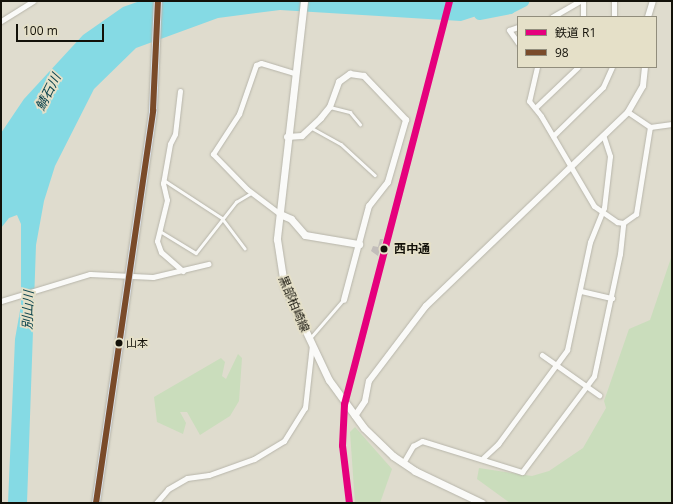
<!DOCTYPE html>
<meta charset="utf-8">
<style>
body{margin:0}
#map{position:relative;width:673px;height:504px;overflow:hidden;background:#dfdcce;font-family:"Open Sans","Noto Sans JP",sans-serif}
div>[style]{position:absolute}
[style*='--x']{left:calc(var(--x)*1px);top:calc(var(--y)*1px);width:calc(var(--w)*1px);rotate:calc(var(--a)*1deg)}
.green>*{inset:0;background:#caddbc}
.water>*{inset:0;background:#85dae4}
.river>*{height:11px;margin:-5.5px;padding:0 5.5px;transform-origin:5.5px;border-radius:5.5px;background:#85dae4}
.building>*{inset:0;background:#c2bdba}
.roads{filter:drop-shadow(0 0 1px #b7b5aa) drop-shadow(0 0 1px #b7b5aa)}
.service>*{height:2.5px;margin:-1.25px;padding:0 1.25px;transform-origin:1.25px;border-radius:1.25px;background:#fafaf8}
.minor>*{height:5px;margin:-2.5px;padding:0 2.5px;transform-origin:2.5px;border-radius:2.5px;background:#fafaf8}
.tertiary>*{height:6px;margin:-3px;padding:0 3px;transform-origin:3px;border-radius:3px;background:#fafaf8}
.secondary>*{height:7px;margin:-3.5px;padding:0 3.5px;transform-origin:3.5px;border-radius:3.5px;background:#fafaf8}
.trunk>*{height:8px;margin:-4px;padding:0 4px;transform-origin:4px;border-radius:4px;background:#d9e0e8}
.bus-1>*{height:6px;margin:-3px;padding:0 3px;transform-origin:3px;border-radius:3px;background:#7a4b2a}
.rail-1>*{height:7px;margin:-3.5px;padding:0 3.5px;transform-origin:3.5px;border-radius:3.5px;background:#e5007d}
.dots>*{width:11px;height:11px;translate:-50% -50%;box-sizing:border-box;border:2px solid #e5e0c8;border-radius:50%}
span{translate:-50% -50%;white-space:nowrap;text-align:center;line-height:1.15;-webkit-text-stroke:3.5px #e5e0c8;paint-order:stroke}
.bus-label{font-size:11px;color:#131109}
.left{translate:0 -50%;text-align:left}
.stop-label{font-size:12px;color:#131109;font-weight:700}
.street-label{font-size:12px;color:#131109}
.water-label{font-size:13px;color:#0e454e;font-style:italic}
.frame{position:absolute;inset:0;border:2px solid #131109;pointer-events:none}
.legend{position:absolute;left:517px;top:16px;width:140px;height:52px;box-sizing:border-box;background:#e5e0c8;border:1px solid #918d7c;margin:0;padding:5px 7px;list-style:none;font-size:12px;color:#131109}
.legend li{display:flex;align-items:center;gap:8px;height:20px}
.legend b{width:20px;border:1px solid #918d7c}
.scale{position:absolute;left:16px;top:24px;width:88px;height:18px;box-sizing:border-box;border:2px solid #131109;border-top:0;padding-left:5px;font-size:12px;line-height:14px;white-space:nowrap;color:#131109;-webkit-text-stroke:3px #e5e0c8;paint-order:stroke}
</style>
<div id="map">
<div class="green">
<div style="clip-path:polygon(672px 255px,672px 503px,510px 503px,477px 479px,479px 468px,532px 476px,549px 471px,583px 448px,606px 408px,604px 401px,629px 329px,650px 320px)"></div>
<div style="clip-path:polygon(238px 354px,242px 358px,239px 401px,230px 416px,200px 435px,187px 412px,180px 412px,186px 423px,183px 434px,157px 422px,154px 397px,221px 358px,225px 362px,222px 376px,226px 379px)"></div>
<div style="clip-path:polygon(355px 427px,392px 469px,380px 503px,355px 503px,350px 432px)"></div>
</div>
<div class="water">
<div style="clip-path:polygon(140px 1px,523px 1px,461px 21px,280px 10px,218px 18px,136px 48px,94px 89px,55px 166px,44px 201px,36px 245px,27px 503px,8px 503px,15px 339px,21px 305px,21px 224px,17px 215px,9px 218px,1px 228px,1px 133px,24px 99px,83px 35px,123px 7px)"></div>
</div>
<div class="river">
<div style="--x:479;--y:14;--w:31;--a:-11"></div>
<div style="--x:509;--y:8;--w:16;--a:-27"></div>
</div>
<div class="building">
<div style="clip-path:polygon(380px 239px,383px 239px,378px 256px,371px 251px,373px 246px,378px 247px)"></div>
</div>
<div class="roads">
<div class="service">
<div style="--x:330;--y:107;--w:21;--a:14"></div>
<div style="--x:350;--y:112;--w:16;--a:50"></div>
<div style="--x:312;--y:128;--w:33;--a:29"></div>
<div style="--x:341;--y:144;--w:46;--a:42.4"></div>
<div style="--x:164;--y:180;--w:69;--a:33.2"></div>
<div style="--x:222;--y:218;--w:38;--a:53"></div>
<div style="--x:160;--y:231;--w:42;--a:31.4"></div>
<div style="--x:196;--y:253;--w:65;--a:-51.9"></div>
<div style="--x:236;--y:202;--w:17;--a:-31"></div>
<div style="--x:311;--y:337;--w:49;--a:-49.1"></div>
</div>
<div class="minor">
<div style="--x:552;--y:17;--w:32;--a:-30"></div>
<div style="--x:583;--y:17;--w:16;--a:-90"></div>
<div style="--x:614;--y:17;--w:16;--a:-90"></div>
<div style="--x:1;--y:21;--w:38;--a:-32"></div>
<div style="--x:518;--y:27;--w:9;--a:162"></div>
<div style="--x:509;--y:30;--w:16;--a:55"></div>
<div style="--x:537;--y:67;--w:35;--a:103"></div>
<div style="--x:529;--y:101;--w:19;--a:51"></div>
<div style="--x:541;--y:116;--w:104;--a:59.5"></div>
<div style="--x:594;--y:206;--w:28;--a:35"></div>
<div style="--x:617;--y:222;--w:6;--a:9"></div>
<div style="--x:623;--y:223;--w:16;--a:-35"></div>
<div style="--x:636;--y:214;--w:88;--a:-80.9"></div>
<div style="--x:180;--y:91;--w:43;--a:96.6"></div>
<div style="--x:175;--y:134;--w:11;--a:117"></div>
<div style="--x:170;--y:144;--w:40;--a:100"></div>
<div style="--x:163;--y:183;--w:17;--a:77"></div>
<div style="--x:167;--y:200;--w:42;--a:103.7"></div>
<div style="--x:157;--y:241;--w:12;--a:70"></div>
<div style="--x:161;--y:252;--w:29;--a:41"></div>
<div style="--x:535;--y:108;--w:59;--a:-43.6"></div>
<div style="--x:628;--y:112;--w:27;--a:34"></div>
<div style="--x:650;--y:127;--w:22;--a:-8"></div>
<div style="--x:553;--y:136;--w:70;--a:-44.4"></div>
<div style="--x:603;--y:87;--w:22;--a:-66"></div>
<div style="--x:280;--y:214;--w:41;--a:-142.9"></div>
<div style="--x:247;--y:189;--w:49;--a:-134.2"></div>
<div style="--x:213;--y:154;--w:48;--a:-57"></div>
<div style="--x:239;--y:114;--w:52;--a:-70.9"></div>
<div style="--x:256;--y:65;--w:5;--a:-22"></div>
<div style="--x:261;--y:63;--w:34;--a:17"></div>
<div style="--x:581;--y:291;--w:32;--a:13"></div>
<div style="--x:1;--y:301;--w:93;--a:-16.9"></div>
<div style="--x:90;--y:274;--w:63;--a:2.7"></div>
<div style="--x:153;--y:277;--w:57;--a:-13.3"></div>
<div style="--x:542;--y:355;--w:70;--a:35.1"></div>
<div style="--x:483;--y:458;--w:21;--a:-43"></div>
<div style="--x:498;--y:444;--w:117;--a:-53.7"></div>
<div style="--x:567;--y:350;--w:110;--a:-78"></div>
<div style="--x:590;--y:242;--w:37;--a:-68"></div>
<div style="--x:604;--y:208;--w:52;--a:-83.4"></div>
<div style="--x:610;--y:156;--w:22;--a:-108"></div>
<div style="--x:403;--y:463;--w:20;--a:-60"></div>
<div style="--x:413;--y:446;--w:10;--a:-29"></div>
<div style="--x:422;--y:441;--w:105;--a:17.2"></div>
<div style="--x:522;--y:472;--w:120;--a:-53.1"></div>
<div style="--x:594;--y:376;--w:125;--a:-78"></div>
<div style="--x:620;--y:254;--w:31;--a:-84"></div>
<div style="--x:156;--y:503;--w:18;--a:-49"></div>
<div style="--x:168;--y:489;--w:22;--a:-30"></div>
<div style="--x:187;--y:478;--w:22;--a:-8"></div>
<div style="--x:209;--y:475;--w:48;--a:-19.6"></div>
<div style="--x:254;--y:459;--w:35;--a:-31"></div>
<div style="--x:284;--y:441;--w:39;--a:-58"></div>
<div style="--x:305;--y:408;--w:63;--a:-83.7"></div>
</div>
<div class="tertiary">
<div style="--x:648;--y:17;--w:17;--a:-73"></div>
<div style="--x:287;--y:137;--w:15;--a:-4"></div>
<div style="--x:302;--y:136;--w:26;--a:-43"></div>
<div style="--x:321;--y:118;--w:14;--a:-51"></div>
<div style="--x:330;--y:107;--w:27;--a:-70"></div>
<div style="--x:339;--y:82;--w:14;--a:-36"></div>
<div style="--x:350;--y:74;--w:14;--a:8"></div>
<div style="--x:364;--y:76;--w:61;--a:46.3"></div>
<div style="--x:406;--y:120;--w:65;--a:106.2"></div>
<div style="--x:388;--y:182;--w:31;--a:128"></div>
<div style="--x:369;--y:206;--w:97;--a:104.9"></div>
<div style="--x:355;--y:416;--w:18;--a:-56"></div>
<div style="--x:365;--y:401;--w:20;--a:-79"></div>
<div style="--x:369;--y:381;--w:94;--a:-52.8"></div>
<div style="--x:426;--y:306;--w:280;--a:-43.8"></div>
<div style="--x:628;--y:112;--w:30;--a:-60"></div>
<div style="--x:643;--y:86;--w:19;--a:-84"></div>
</div>
<div class="secondary">
<div style="--x:304;--y:1;--w:240;--a:96.5"></div>
<div style="--x:277;--y:239;--w:47;--a:81.3"></div>
<div style="--x:284;--y:285;--w:105;--a:64.7"></div>
<div style="--x:329;--y:380;--w:59;--a:53.9"></div>
<div style="--x:364;--y:428;--w:40;--a:44"></div>
<div style="--x:393;--y:456;--w:27;--a:34"></div>
<div style="--x:415;--y:471;--w:74;--a:25.5"></div>
<div style="--x:280;--y:214;--w:12;--a:24"></div>
<div style="--x:291;--y:219;--w:21;--a:49"></div>
<div style="--x:305;--y:235;--w:55;--a:9.5"></div>
</div>
<div class="trunk">
<div style="--x:96;--y:503;--w:397;--a:-81.7"></div>
<div style="--x:153;--y:110;--w:109;--a:-87.4"></div>
</div>
</div>
<div class="bus-1">
<div style="--x:96;--y:503;--w:397;--a:-81.7"></div>
<div style="--x:153;--y:110;--w:109;--a:-87.4"></div>
</div>
<div class="rail-1">
<div style="--x:349;--y:503;--w:58;--a:-96.9"></div>
<div style="--x:342;--y:445;--w:41;--a:-87.2"></div>
<div style="--x:344;--y:404;--w:416;--a:-75.4"></div>
</div>
<div class="dots">
<div style="left:384px;top:249px;background:#131109"></div>
<div style="left:119px;top:343px;background:#131109"></div>
</div>
<div class="bus-label">
<span class="left" style="left:126px;top:343px">山本</span>
</div>
<div class="stop-label">
<span class="left" style="left:394px;top:249px">西中通</span>
</div>
<div class="street-label">
<span style="left:294px;top:304px;rotate:67deg">黒部柏崎線</span>
</div>
<div class="water-label">
<span style="left:48px;top:92px;rotate:-63deg">鯖石川</span>
<span style="left:28px;top:310px;rotate:-88deg">別山川</span>
</div>
<div class="frame"></div>
<ul class="legend">
<li><b style="height:5px;background:#e5007d"></b>鉄道 R1</li>
<li><b style="height:5px;background:#7a4b2a"></b>98</li>
</ul>
<div class="scale">100 m</div>
</div>
